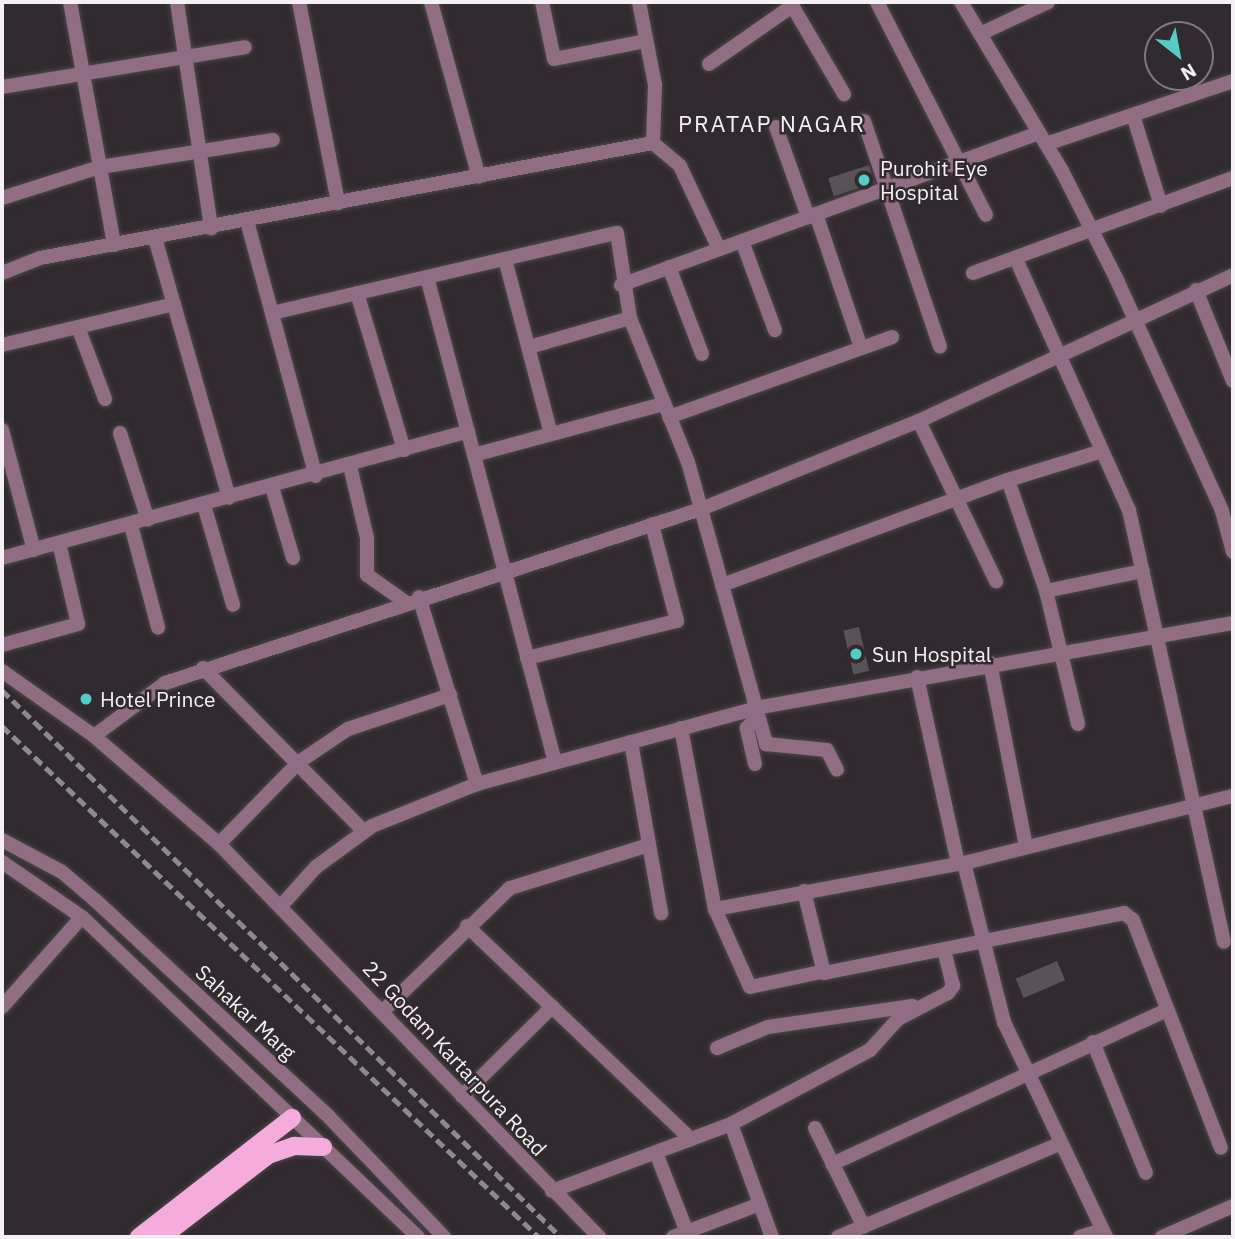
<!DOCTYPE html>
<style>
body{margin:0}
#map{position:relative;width:1235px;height:1239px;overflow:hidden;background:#312b2f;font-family:"IBM Plex Sans",sans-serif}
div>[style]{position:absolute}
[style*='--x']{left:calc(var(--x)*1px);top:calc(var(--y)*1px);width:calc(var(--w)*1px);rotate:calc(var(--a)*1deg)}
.building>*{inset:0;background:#5a5257;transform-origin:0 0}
.roads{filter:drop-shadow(0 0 2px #4c474a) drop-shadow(0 0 2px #4c474a)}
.minor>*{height:14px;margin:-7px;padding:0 7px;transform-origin:7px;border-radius:7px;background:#916d84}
.tertiary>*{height:14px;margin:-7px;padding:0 7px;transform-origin:7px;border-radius:7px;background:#916d84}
.primary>*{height:18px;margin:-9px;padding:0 9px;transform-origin:9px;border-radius:9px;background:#f5abdb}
.rail>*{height:4.5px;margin-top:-2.25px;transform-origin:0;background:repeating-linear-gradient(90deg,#8e898d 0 10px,transparent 0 15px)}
.dots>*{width:19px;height:19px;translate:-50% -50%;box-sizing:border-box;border:4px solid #312b2f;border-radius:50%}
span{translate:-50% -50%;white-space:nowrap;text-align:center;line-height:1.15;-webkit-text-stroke:5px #312b2f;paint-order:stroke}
.poi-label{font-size:21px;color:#f4f0f3}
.left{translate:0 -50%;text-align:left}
.street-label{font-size:21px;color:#f4f0f3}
.neighbourhood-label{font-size:23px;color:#f4f0f3;letter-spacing:2px}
.frame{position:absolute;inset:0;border:4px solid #f4f0f3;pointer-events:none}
.north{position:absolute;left:1144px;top:21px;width:70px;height:70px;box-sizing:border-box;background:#312b2f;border:2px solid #7f7a7d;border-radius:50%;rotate:149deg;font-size:19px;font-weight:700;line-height:28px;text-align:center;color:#f4f0f3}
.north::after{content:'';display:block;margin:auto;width:24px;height:32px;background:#54cdc7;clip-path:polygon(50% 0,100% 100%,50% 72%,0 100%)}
</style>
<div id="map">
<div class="building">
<div style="left:869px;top:165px;width:19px;height:43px;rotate:72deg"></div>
<div style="left:859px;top:627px;width:45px;height:16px;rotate:77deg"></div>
<div style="left:1057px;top:961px;width:21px;height:45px;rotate:67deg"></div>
</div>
<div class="roads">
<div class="minor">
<div style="--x:70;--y:2;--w:247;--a:79.7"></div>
<div style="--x:177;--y:2;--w:229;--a:81.4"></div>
<div style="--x:299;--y:2;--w:205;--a:79"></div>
<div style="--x:431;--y:2;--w:181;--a:74.7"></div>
<div style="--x:542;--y:2;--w:58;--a:78.1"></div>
<div style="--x:554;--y:59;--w:94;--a:-11.1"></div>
<div style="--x:639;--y:2;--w:85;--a:79.1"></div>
<div style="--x:655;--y:85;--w:58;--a:92"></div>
<div style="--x:790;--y:2;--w:107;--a:59.6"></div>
<div style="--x:877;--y:2;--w:239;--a:62.9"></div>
<div style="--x:980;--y:34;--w:75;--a:-25.2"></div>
<div style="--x:709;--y:64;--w:101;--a:-34.9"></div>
<div style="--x:2;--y:87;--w:246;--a:-9.3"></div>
<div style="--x:1133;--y:115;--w:95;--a:72.9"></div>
<div style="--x:864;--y:121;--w:238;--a:71.4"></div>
<div style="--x:776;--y:127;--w:96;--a:70.4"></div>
<div style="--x:653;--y:143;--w:35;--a:40"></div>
<div style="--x:680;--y:166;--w:92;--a:64.8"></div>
<div style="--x:1046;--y:144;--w:197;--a:-18.6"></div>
<div style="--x:2;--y:198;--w:103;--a:-17.6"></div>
<div style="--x:100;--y:167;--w:175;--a:-8.9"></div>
<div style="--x:816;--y:214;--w:141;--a:71.4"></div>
<div style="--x:247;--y:221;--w:264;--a:74.9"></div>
<div style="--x:155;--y:238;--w:270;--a:74.1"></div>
<div style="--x:742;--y:241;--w:95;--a:69.7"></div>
<div style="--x:505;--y:259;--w:181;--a:75.3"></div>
<div style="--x:1016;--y:259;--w:275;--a:65.8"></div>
<div style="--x:1129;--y:510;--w:442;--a:77.6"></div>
<div style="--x:669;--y:267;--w:93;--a:69.2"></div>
<div style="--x:2;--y:273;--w:41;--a:-21.5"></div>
<div style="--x:40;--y:258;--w:624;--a:-10.63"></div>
<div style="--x:973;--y:273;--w:277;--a:-20.1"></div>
<div style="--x:427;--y:277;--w:502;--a:75.22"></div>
<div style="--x:621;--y:285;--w:445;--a:-20"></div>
<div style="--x:1196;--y:290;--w:98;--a:67.9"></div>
<div style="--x:357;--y:293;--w:164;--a:73.3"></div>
<div style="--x:272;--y:313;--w:354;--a:-13.1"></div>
<div style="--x:617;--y:233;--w:86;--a:81.3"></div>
<div style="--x:630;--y:318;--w:155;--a:68.1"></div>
<div style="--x:688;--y:462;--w:293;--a:74.5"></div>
<div style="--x:766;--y:744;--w:61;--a:5.6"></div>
<div style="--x:827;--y:750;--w:22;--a:63"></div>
<div style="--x:78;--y:327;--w:77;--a:69.4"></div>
<div style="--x:2;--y:345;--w:177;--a:-13.4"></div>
<div style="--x:529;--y:347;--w:105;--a:-16"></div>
<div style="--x:669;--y:417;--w:237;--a:-19.7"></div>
<div style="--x:919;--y:421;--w:178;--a:64.3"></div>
<div style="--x:2;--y:430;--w:124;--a:75.1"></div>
<div style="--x:120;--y:433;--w:91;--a:72.2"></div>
<div style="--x:474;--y:455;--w:196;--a:-15.1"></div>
<div style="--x:350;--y:466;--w:74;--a:76.7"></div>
<div style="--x:367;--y:538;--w:37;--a:90"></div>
<div style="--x:367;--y:575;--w:45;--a:35.1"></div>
<div style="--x:1008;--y:480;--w:95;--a:-17.1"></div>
<div style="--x:272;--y:487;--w:74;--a:73.5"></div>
<div style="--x:204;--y:505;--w:104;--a:73.8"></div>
<div style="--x:131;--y:525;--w:106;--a:75.2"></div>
<div style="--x:2;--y:558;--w:483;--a:-15.2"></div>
<div style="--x:722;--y:585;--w:305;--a:-20.2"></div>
<div style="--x:1008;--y:480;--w:117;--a:71.1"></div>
<div style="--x:419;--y:597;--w:196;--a:72.8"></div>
<div style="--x:2;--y:645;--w:79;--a:-15.4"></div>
<div style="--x:78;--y:624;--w:83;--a:-103.2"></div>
<div style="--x:527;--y:658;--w:154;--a:-13.9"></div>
<div style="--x:677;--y:621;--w:100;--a:-104.5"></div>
<div style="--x:990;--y:663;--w:187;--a:78.9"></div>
<div style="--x:203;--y:668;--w:229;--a:45.4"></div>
<div style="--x:917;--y:677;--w:190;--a:77.6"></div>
<div style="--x:1078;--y:724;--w:137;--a:-103.5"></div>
<div style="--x:1046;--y:591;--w:99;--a:-11.7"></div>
<div style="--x:681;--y:728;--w:184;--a:79.4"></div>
<div style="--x:715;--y:909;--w:253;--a:-10.5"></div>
<div style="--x:964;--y:863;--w:277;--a:-14"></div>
<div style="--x:94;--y:736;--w:89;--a:-36.7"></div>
<div style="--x:165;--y:683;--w:564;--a:-17.98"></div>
<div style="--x:701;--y:509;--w:235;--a:-22"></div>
<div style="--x:919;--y:421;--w:346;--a:-24.9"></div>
<div style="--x:631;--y:742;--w:174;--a:80"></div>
<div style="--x:755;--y:764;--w:37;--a:-103"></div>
<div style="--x:747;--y:728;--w:16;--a:-47"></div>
<div style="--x:219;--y:844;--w:115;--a:-45.7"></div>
<div style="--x:299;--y:762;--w:59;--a:-34"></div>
<div style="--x:348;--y:729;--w:108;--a:-18.4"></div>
<div style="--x:964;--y:863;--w:164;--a:75.9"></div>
<div style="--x:1004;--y:1022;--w:238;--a:64.6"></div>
<div style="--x:804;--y:891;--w:84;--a:76.3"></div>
<div style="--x:824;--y:973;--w:306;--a:-11.3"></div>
<div style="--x:1124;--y:913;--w:11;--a:38"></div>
<div style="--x:1133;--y:920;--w:244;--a:68.9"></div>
<div style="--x:281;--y:906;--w:52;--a:-48.1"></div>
<div style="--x:316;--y:867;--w:69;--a:-36.2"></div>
<div style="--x:372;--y:826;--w:113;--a:-21.8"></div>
<div style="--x:477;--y:784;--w:289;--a:-15.2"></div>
<div style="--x:756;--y:708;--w:485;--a:-10.1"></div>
<div style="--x:715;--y:909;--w:85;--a:65.8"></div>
<div style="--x:750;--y:987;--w:73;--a:-11.9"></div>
<div style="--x:467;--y:926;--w:309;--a:43.6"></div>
<div style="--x:2;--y:1007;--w:120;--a:-48.4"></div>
<div style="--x:382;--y:1012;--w:178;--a:-44.1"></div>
<div style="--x:510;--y:888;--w:145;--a:-17.2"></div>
<div style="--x:1093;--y:1042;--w:141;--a:68"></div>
<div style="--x:717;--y:1048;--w:55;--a:-22.4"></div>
<div style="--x:768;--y:1027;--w:146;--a:-8.3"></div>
<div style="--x:462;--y:1096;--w:127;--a:-44.7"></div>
<div style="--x:731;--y:1124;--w:120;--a:70.1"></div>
<div style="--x:815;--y:1128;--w:110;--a:63.7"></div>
<div style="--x:656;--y:1153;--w:85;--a:68.6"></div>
<div style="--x:832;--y:1164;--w:366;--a:-24.7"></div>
<div style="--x:552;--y:1191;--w:191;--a:-20.5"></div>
<div style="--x:731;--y:1124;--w:157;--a:-28"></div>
<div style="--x:870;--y:1050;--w:42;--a:-47.9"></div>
<div style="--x:898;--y:1019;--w:56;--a:-27.5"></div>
<div style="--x:948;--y:993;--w:9;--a:-54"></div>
<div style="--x:953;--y:986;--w:36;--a:-104"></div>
<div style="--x:673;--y:1237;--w:93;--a:-20.8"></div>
<div style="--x:838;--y:1237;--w:240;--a:-22.8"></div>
<div style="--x:1080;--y:1237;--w:23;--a:-18"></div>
<div style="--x:1162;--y:1237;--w:77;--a:-23.6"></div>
</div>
<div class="tertiary">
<div style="--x:961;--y:2;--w:197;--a:59.1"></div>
<div style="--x:1062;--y:171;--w:120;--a:63.2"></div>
<div style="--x:1116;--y:278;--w:256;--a:65.5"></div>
<div style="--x:1222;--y:511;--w:42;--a:75"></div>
<div style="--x:2;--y:671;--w:113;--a:35.2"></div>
<div style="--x:94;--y:736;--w:165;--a:40.8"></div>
<div style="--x:219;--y:844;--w:547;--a:45.96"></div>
<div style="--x:2;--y:840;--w:68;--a:28.1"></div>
<div style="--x:62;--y:872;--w:43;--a:40.3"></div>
<div style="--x:95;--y:900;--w:319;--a:42.8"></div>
<div style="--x:329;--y:1117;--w:166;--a:46.2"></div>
<div style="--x:2;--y:862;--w:97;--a:34.5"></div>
<div style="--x:82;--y:917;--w:464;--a:43.6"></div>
</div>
<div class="primary">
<div style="--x:139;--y:1237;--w:194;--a:-37.9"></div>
<div style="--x:162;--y:1237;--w:134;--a:-37.7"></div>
<div style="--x:268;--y:1155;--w:28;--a:-19"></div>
<div style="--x:294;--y:1146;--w:29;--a:2"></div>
</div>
</div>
<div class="rail">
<div style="--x:2;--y:690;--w:782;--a:44.38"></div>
<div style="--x:2;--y:726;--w:741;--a:43.58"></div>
</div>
<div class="dots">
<div style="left:864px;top:180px;background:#54cdc7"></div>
<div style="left:856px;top:654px;background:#54cdc7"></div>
<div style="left:86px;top:699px;background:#54cdc7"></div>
</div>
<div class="poi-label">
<span class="left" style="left:880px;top:180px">Purohit Eye<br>Hospital</span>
<span class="left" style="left:872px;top:654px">Sun Hospital</span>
<span class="left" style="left:100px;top:699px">Hotel Prince</span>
</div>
<div class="street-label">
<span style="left:246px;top:1012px;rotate:43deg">Sahakar Marg</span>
<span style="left:455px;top:1058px;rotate:47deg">22 Godam Kartarpura Road</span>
</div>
<div class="neighbourhood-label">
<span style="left:772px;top:123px">PRATAP NAGAR</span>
</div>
<div class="frame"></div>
<div class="north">N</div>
</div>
